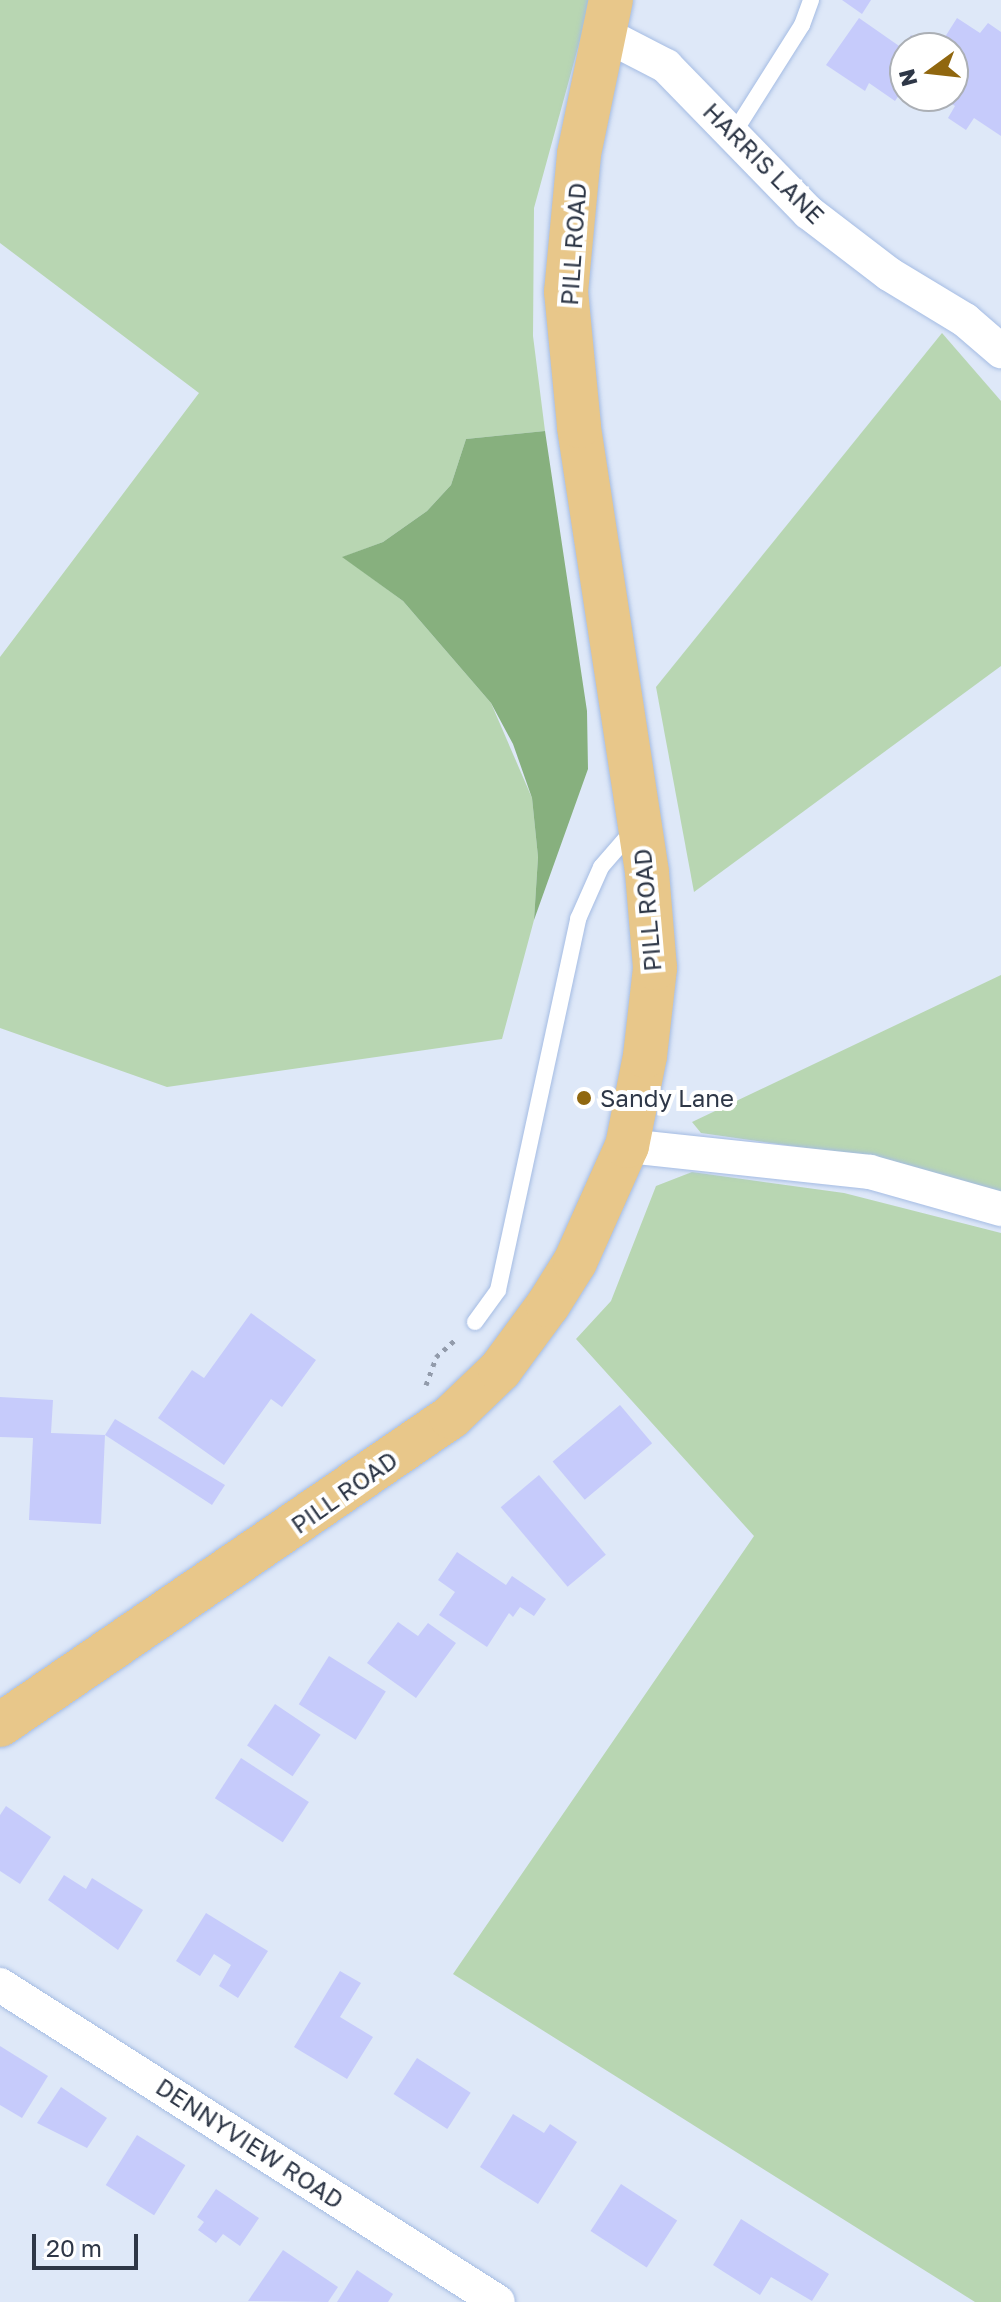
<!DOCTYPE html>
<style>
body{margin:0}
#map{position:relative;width:1001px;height:2302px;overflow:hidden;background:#dee8f8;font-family:"Golos Text",sans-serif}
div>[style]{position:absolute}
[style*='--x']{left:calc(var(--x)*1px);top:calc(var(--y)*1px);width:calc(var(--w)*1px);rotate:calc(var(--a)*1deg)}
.green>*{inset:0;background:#b8d6b2}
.forest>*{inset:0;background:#87b07e}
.building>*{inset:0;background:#c6cbfb;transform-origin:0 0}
.path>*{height:5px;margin-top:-2.5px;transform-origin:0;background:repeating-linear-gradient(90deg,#929bab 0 4px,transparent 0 10px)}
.roads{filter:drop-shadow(0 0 2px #a5bce3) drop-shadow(0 0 2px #a5bce3)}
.service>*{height:16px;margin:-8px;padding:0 8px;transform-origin:8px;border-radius:8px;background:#fff}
.minor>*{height:34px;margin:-17px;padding:0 17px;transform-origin:17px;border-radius:17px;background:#fff}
.primary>*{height:44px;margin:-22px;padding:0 22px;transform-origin:22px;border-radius:22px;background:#e8c78a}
.dots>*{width:22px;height:22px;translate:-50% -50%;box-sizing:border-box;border:4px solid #fff;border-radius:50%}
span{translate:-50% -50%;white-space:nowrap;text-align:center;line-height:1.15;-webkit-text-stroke:8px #fff;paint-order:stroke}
.street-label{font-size:24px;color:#2e3747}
.poi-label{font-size:24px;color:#2e3747}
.left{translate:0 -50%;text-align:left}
.north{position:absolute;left:889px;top:32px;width:80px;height:80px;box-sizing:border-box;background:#fff;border:2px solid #abafb5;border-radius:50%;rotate:255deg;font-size:22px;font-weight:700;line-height:32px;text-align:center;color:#2e3747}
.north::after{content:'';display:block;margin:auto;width:28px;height:36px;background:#90670f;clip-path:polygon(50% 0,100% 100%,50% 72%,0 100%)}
.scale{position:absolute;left:32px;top:2234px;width:106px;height:36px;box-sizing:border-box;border:4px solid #2e3747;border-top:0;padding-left:10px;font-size:24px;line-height:28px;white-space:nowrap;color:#2e3747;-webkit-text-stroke:6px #fff;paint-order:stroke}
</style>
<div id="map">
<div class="green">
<div style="clip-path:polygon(0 0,591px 0,534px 208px,533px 336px,545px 431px,466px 439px,451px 485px,427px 511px,383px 542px,343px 557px,403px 601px,491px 703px,532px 798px,538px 857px,534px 920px,502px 1039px,167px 1087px,0 1028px,0 657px,199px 393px,0 243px)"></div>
<div style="clip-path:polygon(942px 333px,1001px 401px,1001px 666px,694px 892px,656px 687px)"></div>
<div style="clip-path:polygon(1001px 975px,1001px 1192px,862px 1156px,701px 1133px,692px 1122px)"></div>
<div style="clip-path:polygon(692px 1172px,844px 1193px,1001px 1233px,1001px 2302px,975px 2302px,453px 1974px,754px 1536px,576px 1339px,611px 1301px,656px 1186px)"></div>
</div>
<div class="forest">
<div style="clip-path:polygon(545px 431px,587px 711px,588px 769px,534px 920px,538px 857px,532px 798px,513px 744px,491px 703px,403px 601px,342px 557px,383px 542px,427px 511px,451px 485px,466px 439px)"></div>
</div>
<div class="building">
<div style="clip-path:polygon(842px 0,871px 0,862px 14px)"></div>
<div style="clip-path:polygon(859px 18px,902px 48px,911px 35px,931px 48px,905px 48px,905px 86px,895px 101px,869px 83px,865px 91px,826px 65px)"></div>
<div style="clip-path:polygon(957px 18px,980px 33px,988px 23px,1001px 32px,1001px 136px,974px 118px,966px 130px,948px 118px,955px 106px,940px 96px,953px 96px,953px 48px,938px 48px)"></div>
<div style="clip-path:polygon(251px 1313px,316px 1360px,282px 1407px,271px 1399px,224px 1465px,158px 1418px,192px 1370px,204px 1378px)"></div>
<div style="clip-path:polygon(0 1397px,53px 1400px,51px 1433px,105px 1435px,101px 1524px,29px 1520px,33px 1438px,0 1437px)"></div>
<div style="left:620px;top:1405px;width:50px;height:88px;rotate:50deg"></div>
<div style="clip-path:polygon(115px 1419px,225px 1485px,212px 1505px,105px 1435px)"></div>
<div style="left:539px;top:1475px;width:104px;height:50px;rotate:50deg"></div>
<div style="clip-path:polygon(457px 1552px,506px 1585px,512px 1576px,546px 1599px,534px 1616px,520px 1607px,513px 1617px,509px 1613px,487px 1647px,439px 1615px,455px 1592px,438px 1580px)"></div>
<div style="clip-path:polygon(398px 1622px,418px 1636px,428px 1623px,456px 1643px,416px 1698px,367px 1663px)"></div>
<div style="left:329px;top:1656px;width:67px;height:57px;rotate:32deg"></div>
<div style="left:275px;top:1704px;width:55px;height:50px;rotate:34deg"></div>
<div style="left:241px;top:1758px;width:81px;height:48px;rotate:33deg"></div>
<div style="clip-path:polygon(6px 1806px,51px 1837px,20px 1884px,0 1871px,0 1815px)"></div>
<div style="clip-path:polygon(64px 1875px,86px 1889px,92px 1878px,143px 1910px,118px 1950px,48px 1900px)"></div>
<div style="clip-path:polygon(206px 1913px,268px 1951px,238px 1998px,219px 1986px,231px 1965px,214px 1954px,200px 1976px,176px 1961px)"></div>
<div style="clip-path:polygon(340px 1971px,361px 1983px,340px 2017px,373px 2037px,347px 2079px,294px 2047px)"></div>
<div style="clip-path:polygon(0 2046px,48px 2076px,22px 2118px,0 2105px)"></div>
<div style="left:417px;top:2058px;width:64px;height:43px;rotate:33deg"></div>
<div style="clip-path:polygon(61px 2087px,107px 2118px,87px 2148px,37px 2123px)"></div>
<div style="clip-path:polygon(513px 2114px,544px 2133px,550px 2124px,577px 2142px,538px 2204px,480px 2167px)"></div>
<div style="left:137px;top:2135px;width:57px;height:59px;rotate:32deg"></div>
<div style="left:621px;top:2184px;width:67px;height:56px;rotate:33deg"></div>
<div style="clip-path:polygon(216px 2189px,259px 2218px,240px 2246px,223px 2234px,216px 2243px,198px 2230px,204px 2222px,197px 2217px)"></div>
<div style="clip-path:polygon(741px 2219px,829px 2274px,812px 2301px,771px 2277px,760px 2295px,713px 2265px)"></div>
<div style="clip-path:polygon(283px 2250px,338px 2287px,328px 2302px,248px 2301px)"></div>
<div style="clip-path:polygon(357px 2270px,393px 2294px,388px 2302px,337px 2302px)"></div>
</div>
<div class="path">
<div style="--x:426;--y:1385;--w:30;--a:-70"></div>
<div style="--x:436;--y:1357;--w:28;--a:-42"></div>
</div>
<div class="roads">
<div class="service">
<div style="--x:735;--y:131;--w:125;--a:-57.7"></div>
<div style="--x:802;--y:25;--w:27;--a:-70"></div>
<div style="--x:475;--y:1322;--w:39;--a:-54"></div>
<div style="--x:498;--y:1290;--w:380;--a:-77.8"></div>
<div style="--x:578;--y:919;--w:57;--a:-66.1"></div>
<div style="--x:601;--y:867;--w:50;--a:-49"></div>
</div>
<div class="minor">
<div style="--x:604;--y:34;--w:70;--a:27.3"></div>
<div style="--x:666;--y:66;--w:204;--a:45.8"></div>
<div style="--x:808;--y:212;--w:102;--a:37.4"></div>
<div style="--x:889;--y:274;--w:89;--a:31.2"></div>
<div style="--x:965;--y:320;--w:48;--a:40.7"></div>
<div style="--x:627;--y:1146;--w:244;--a:6.1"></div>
<div style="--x:870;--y:1172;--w:136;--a:15.8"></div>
<div style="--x:0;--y:1985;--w:590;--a:32.48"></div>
</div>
<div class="primary">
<div style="--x:0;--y:1725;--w:546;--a:-34.33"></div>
<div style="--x:451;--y:1417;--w:68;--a:-43.8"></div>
<div style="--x:500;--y:1370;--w:81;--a:-53.6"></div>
<div style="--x:548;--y:1305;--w:51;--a:-57.9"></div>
<div style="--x:575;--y:1262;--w:127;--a:-65.9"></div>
<div style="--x:627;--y:1146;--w:92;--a:-78.7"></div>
<div style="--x:645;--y:1056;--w:89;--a:-83.5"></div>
<div style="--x:655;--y:968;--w:96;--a:-94.8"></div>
<div style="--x:647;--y:872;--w:451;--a:-98.7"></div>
<div style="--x:579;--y:426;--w:135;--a:-95.5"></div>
<div style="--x:566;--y:292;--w:139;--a:-84.6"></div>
<div style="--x:579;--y:154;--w:157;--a:-78.3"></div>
</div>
</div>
<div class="dots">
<div style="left:584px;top:1098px;background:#90670f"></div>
</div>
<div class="street-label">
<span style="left:764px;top:163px;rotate:45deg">HARRIS LANE</span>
<span style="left:573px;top:244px;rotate:-86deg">PILL ROAD</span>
<span style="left:647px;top:910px;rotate:-95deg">PILL ROAD</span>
<span style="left:344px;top:1492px;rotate:-35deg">PILL ROAD</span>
<span style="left:250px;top:2143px;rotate:33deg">DENNYVIEW ROAD</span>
</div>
<div class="poi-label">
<span class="left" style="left:600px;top:1098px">Sandy Lane</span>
</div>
<div class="north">N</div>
<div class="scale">20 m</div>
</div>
